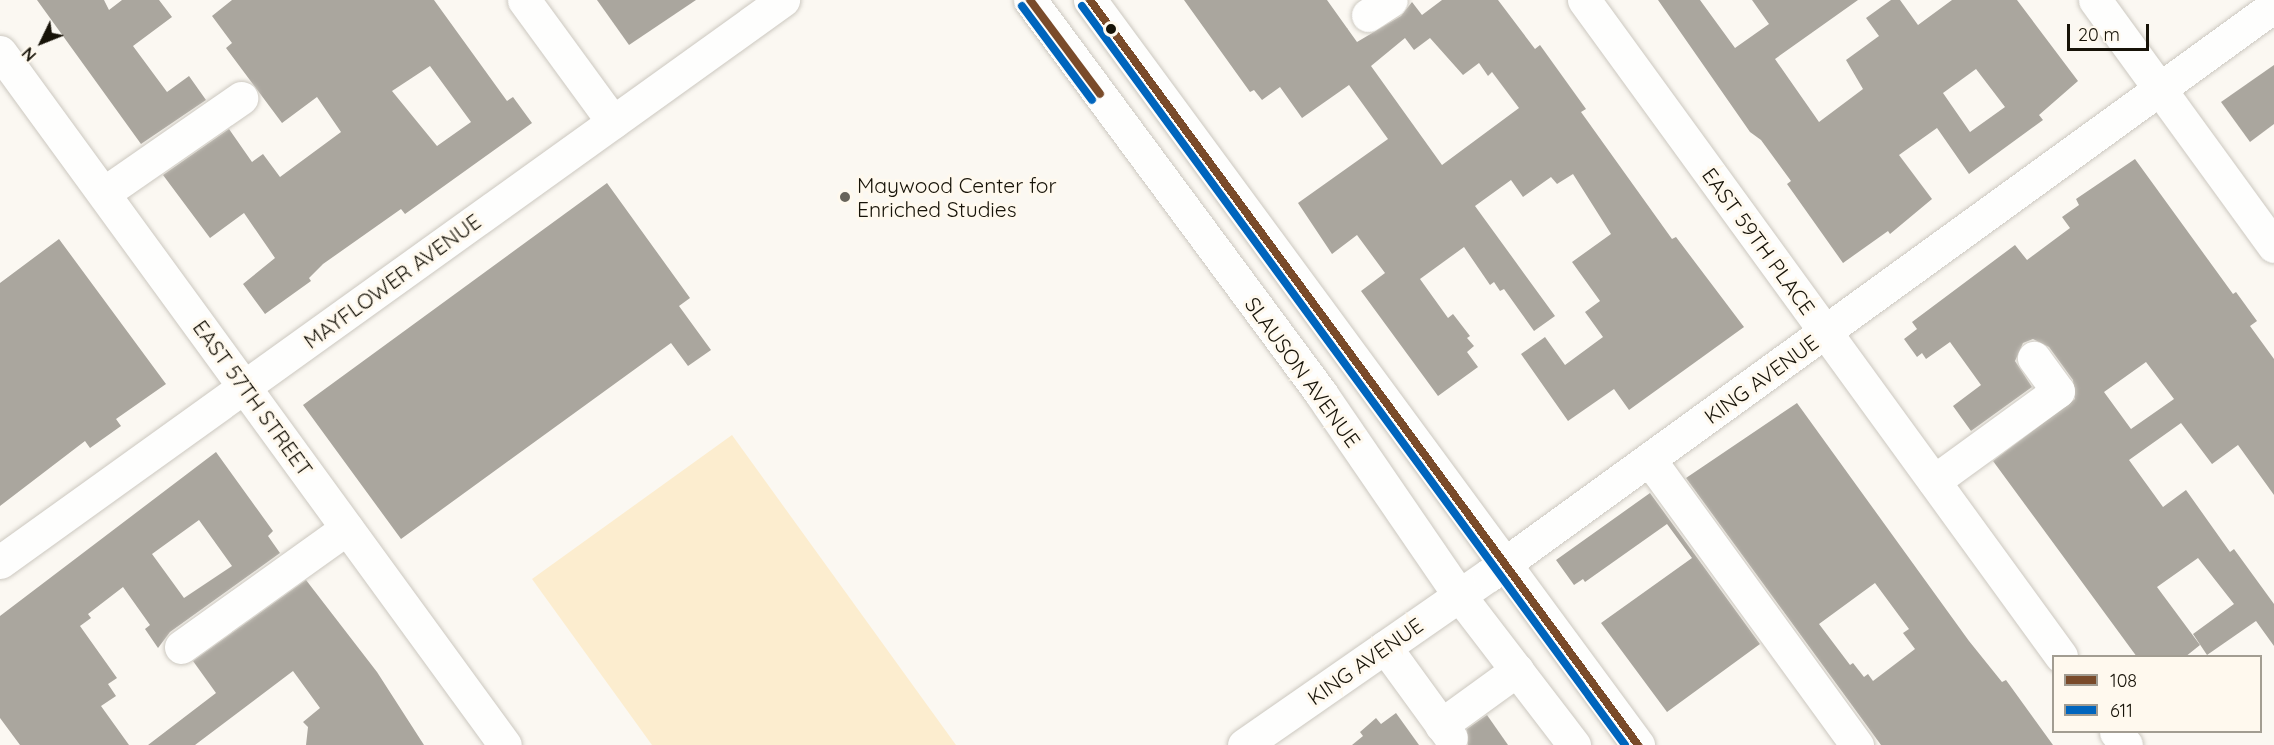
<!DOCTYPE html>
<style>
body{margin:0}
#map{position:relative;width:2274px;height:745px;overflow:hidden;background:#fbf8f2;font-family:Quicksand,sans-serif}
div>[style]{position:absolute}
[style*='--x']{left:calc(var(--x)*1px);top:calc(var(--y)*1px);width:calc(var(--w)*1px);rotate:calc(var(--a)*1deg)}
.green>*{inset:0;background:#fcedcf}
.building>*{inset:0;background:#aaa69e}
.roads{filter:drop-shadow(0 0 2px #ccc8c0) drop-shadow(0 0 2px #ccc8c0)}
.minor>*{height:33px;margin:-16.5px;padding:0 16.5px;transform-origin:16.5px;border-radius:16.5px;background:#fefefd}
.major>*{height:33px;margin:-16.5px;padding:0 16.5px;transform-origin:16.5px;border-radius:16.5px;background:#fefefd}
.bus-1>*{height:8px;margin:-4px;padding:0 4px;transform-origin:4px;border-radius:4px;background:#7a4b2a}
.bus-2>*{height:8px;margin:-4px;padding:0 4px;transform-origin:4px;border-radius:4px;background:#0065bd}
.dots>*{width:16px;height:16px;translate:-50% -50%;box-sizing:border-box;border:3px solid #fff9ee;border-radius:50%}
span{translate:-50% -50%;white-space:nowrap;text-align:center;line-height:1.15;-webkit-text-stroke:6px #fff9ee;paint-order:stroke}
.poi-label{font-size:21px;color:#171308}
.left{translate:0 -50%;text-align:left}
.street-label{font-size:21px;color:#171308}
.legend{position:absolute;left:2052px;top:655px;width:210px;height:78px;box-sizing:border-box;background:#fff9ee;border:2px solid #a29d92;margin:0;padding:8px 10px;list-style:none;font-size:18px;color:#171308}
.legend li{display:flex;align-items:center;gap:12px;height:30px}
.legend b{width:30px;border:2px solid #a29d92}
.north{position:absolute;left:12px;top:12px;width:60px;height:60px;-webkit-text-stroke:4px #fff9ee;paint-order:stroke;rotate:227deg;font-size:16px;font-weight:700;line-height:24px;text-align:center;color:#171308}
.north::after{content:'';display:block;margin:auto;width:21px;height:27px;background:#171308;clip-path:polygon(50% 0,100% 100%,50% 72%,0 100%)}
.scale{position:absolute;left:2067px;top:24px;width:82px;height:27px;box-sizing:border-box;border:3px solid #171308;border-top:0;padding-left:8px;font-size:18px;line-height:21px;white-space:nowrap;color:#171308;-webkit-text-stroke:4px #fff9ee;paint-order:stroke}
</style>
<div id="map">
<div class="green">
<div style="clip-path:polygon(732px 435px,956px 745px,652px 745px,532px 579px)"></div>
</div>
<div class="building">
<div style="clip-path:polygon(37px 0,104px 0,109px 10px,122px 0,159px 0,172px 17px,133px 46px,167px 92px,189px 76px,206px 100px,141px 144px)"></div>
<div style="clip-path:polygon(evenodd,232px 0,434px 0,507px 101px,513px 97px,532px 123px,405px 214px,401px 209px,323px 264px,309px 278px,311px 281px,265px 314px,243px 284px,275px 258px,244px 213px,210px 238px,163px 175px,229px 129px,252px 162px,263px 154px,280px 177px,341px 132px,317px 97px,282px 123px,226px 48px,232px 43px,212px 16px,232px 0,430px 66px,471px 122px,437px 146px,392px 91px,430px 66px)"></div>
<div style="clip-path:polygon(597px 0,696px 0,629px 45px)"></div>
<div style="clip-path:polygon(evenodd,1184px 0,1327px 0,1357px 42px,1401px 16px,1412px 2px,1422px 15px,1442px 0,1498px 0,1535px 49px,1540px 45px,1586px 109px,1581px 112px,1672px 239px,1676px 237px,1744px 327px,1629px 410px,1614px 389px,1568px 421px,1521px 354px,1545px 337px,1565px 365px,1603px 337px,1585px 312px,1600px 301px,1572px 262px,1611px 234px,1573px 174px,1557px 184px,1551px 177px,1523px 197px,1511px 180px,1475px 206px,1555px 316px,1534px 331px,1504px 289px,1500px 291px,1494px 282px,1490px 285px,1464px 247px,1420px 279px,1448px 318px,1453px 314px,1470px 336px,1467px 338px,1474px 346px,1467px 352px,1478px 367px,1438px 396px,1361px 291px,1385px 273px,1357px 235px,1332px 254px,1298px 203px,1388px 139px,1349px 85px,1302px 118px,1280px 87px,1262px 100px,1254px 90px,1250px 92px,1184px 0,1405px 38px,1414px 50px,1430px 38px,1463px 75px,1479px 63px,1488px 76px,1492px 72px,1519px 108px,1442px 165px,1371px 66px,1405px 38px)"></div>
<div style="clip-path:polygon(evenodd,1658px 0,1700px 0,1735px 48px,1769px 24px,1752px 0,1858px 0,1775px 59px,1819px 122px,1863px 89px,1846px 60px,1879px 36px,1866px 18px,1891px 0,1900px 0,1918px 25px,1952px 0,2017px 0,2078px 81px,2039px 115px,2043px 120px,1969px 174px,1937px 128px,1899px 155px,1932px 199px,1890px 234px,1888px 231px,1843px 263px,1787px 184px,1791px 181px,1761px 140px,1750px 132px,1658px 0,1976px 69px,2005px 107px,1970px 132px,1943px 93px,1976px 69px)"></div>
<div style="clip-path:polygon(2274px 65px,2274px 124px,2250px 142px,2221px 102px)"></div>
<div style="clip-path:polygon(evenodd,2135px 159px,2233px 294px,2236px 292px,2257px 321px,2250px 326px,2274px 359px,2274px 495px,2238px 445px,2212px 464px,2181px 423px,2129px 460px,2163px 507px,2186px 490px,2230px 552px,2234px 549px,2274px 604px,2274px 646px,2256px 621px,2207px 655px,2193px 634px,2234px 604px,2198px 558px,2157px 587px,2200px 645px,2185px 657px,2137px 657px,1993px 461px,2075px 399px,2073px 380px,2049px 347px,2033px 339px,2023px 343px,2015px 361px,2032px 387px,1971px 431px,1953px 406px,1981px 385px,1950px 342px,1926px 359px,1922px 353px,1917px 357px,1904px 339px,1917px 329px,1912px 322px,2015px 245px,2027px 260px,2070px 228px,2062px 217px,2079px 205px,2076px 199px,2135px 159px,2146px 362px,2174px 399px,2131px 429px,2104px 392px,2146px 362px)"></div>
<div style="clip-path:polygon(607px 183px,690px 298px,679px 306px,711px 350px,688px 366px,671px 343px,401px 539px,303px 405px)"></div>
<div style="clip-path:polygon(59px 239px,166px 384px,116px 419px,121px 426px,90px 448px,85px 441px,0 506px,0 283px)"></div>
<div style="clip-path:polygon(evenodd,1797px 403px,1969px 641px,2002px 682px,2006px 680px,2053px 745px,1881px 745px,1686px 478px,1797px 403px,1875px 583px,1909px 629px,1903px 633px,1915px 649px,1873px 681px,1868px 674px,1864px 677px,1853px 663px,1850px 665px,1819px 624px,1875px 583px)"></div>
<div style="clip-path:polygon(evenodd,216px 452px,273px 531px,268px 536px,280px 553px,170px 632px,158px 648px,145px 629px,150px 625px,123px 587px,88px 614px,91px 618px,80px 626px,117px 678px,108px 684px,116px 696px,101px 706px,129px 745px,20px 745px,0 718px,0 616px,216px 452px,199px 520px,232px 566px,184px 598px,152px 554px,199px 520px)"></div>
<div style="clip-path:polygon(1650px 493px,1760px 644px,1667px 712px,1601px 623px,1692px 558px,1667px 524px,1585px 582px,1583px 579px,1574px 585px,1556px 560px)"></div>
<div style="clip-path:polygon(306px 580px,377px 672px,424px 745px,306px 745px,308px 727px,303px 722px,320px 708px,293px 671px,195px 745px,148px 745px,216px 693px,193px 661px)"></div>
<div style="clip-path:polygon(1396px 713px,1419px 745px,1352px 745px,1363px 736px,1360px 732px,1376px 718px,1381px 724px)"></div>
<div style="clip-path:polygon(1487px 715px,1508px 745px,1468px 745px,1467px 729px)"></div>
</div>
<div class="roads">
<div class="minor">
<div style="--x:524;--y:0;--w:151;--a:53.9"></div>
<div style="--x:1584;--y:0;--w:811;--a:53.98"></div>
<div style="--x:2095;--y:0;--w:304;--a:54"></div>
<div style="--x:1368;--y:15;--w:27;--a:-33"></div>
<div style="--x:0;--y:52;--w:857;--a:53.92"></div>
<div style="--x:104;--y:193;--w:167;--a:-34.7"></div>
<div style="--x:1649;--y:459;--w:354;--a:54"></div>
<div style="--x:1934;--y:481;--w:153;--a:-36"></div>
<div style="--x:2058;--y:391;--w:41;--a:-126"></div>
<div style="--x:0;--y:562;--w:964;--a:-35.67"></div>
<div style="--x:181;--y:647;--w:204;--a:-35.6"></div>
<div style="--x:1385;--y:647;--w:112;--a:54"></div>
<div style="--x:1441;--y:725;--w:94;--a:-35.9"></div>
<div style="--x:2116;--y:732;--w:16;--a:52"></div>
<div style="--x:1244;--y:745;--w:298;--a:-34.8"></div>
<div style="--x:1489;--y:575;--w:970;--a:-35.94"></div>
</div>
<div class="major">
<div style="--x:1030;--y:0;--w:491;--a:53.5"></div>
<div style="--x:1322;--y:395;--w:242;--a:55.6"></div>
<div style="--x:1459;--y:595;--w:189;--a:52.5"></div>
<div style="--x:1090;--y:0;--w:925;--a:53.66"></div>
</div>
</div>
<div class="bus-1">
<div style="--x:1030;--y:0;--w:117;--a:53.3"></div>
<div style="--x:1090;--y:0;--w:925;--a:53.66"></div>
</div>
<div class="bus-2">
<div style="--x:1022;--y:6;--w:117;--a:53.3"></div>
<div style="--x:1082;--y:6;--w:917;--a:53.69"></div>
</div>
<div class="dots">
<div style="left:1111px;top:29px;background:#171308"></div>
<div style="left:845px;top:197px;background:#67635a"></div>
</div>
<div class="poi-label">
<span class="left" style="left:857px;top:197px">Maywood Center for<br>Enriched Studies</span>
</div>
<div class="street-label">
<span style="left:1759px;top:241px;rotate:54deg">EAST 59TH PLACE</span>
<span style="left:392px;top:281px;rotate:-36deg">MAYFLOWER AVENUE</span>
<span style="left:1303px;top:372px;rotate:54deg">SLAUSON AVENUE</span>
<span style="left:1761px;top:379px;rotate:-36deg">KING AVENUE</span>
<span style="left:253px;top:398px;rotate:54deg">EAST 57TH STREET</span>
<span style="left:1365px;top:661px;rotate:-35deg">KING AVENUE</span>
</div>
<ul class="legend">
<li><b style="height:8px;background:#7a4b2a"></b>108</li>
<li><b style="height:8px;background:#0065bd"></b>611</li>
</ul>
<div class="north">N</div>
<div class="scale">20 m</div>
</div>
